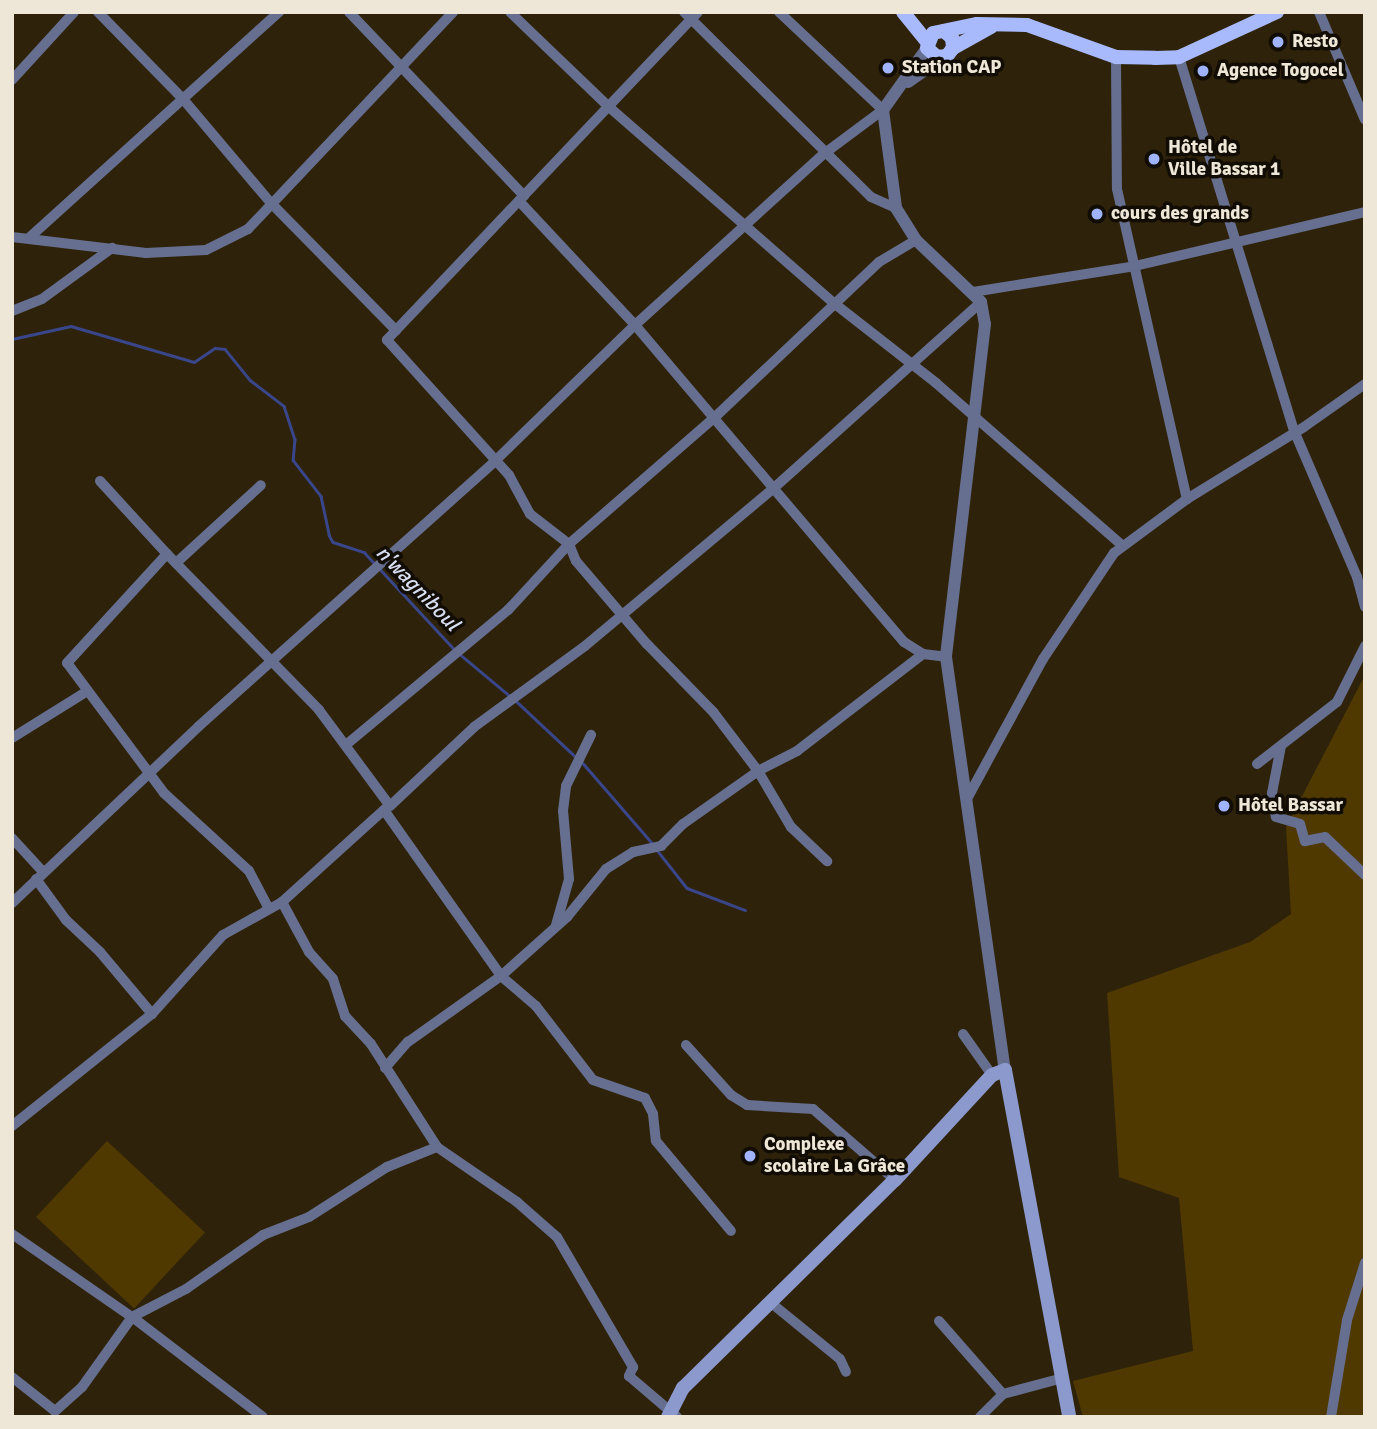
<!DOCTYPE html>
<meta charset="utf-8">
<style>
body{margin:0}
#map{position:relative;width:1377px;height:1429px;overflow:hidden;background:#2e220a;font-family:Signika,sans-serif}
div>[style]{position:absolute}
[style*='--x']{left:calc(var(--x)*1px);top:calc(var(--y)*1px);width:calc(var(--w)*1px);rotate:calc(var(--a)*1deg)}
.green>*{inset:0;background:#503900;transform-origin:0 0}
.stream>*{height:2.5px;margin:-1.25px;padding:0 1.25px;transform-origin:1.25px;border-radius:1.25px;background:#39468a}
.minor>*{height:10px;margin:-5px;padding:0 5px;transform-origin:5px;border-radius:5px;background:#666f8f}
.tertiary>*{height:12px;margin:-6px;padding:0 6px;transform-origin:6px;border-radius:6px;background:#666f8f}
.secondary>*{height:14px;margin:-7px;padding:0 7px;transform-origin:7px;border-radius:7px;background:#8b99cd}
.primary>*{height:14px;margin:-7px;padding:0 7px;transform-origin:7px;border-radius:7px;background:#a8bafc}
.dots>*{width:19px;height:19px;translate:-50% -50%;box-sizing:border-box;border:4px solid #120d04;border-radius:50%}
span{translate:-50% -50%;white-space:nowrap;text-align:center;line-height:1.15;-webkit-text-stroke:7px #120d04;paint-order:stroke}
.poi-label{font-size:19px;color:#eee7d8;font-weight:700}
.left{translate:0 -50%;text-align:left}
.water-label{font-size:21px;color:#d9dff3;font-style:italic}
.frame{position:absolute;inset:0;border:14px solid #eee7d8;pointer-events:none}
</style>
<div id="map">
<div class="green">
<div style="clip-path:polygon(1365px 675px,1365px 1417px,1083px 1417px,1073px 1381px,1193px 1351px,1179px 1198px,1119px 1177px,1107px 993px,1250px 942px,1291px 914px,1286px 827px)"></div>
<div style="left:107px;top:1141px;width:134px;height:104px;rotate:43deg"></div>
</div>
<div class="stream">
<div style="--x:12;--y:339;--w:60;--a:-12.4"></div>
<div style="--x:71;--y:326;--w:128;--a:16.3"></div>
<div style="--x:194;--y:362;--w:25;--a:-34"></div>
<div style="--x:215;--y:348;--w:10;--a:6"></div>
<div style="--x:225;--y:349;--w:40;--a:51"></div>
<div style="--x:250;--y:380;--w:43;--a:37.4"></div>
<div style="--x:284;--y:406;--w:35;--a:72"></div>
<div style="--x:295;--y:439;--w:21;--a:95"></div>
<div style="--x:293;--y:460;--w:46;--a:52.1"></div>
<div style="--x:321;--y:496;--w:40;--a:78"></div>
<div style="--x:329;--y:535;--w:8;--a:60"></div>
<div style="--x:333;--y:542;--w:33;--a:18"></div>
<div style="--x:364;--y:552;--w:16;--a:47"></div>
<div style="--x:380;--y:569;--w:112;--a:47.2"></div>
<div style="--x:456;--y:651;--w:70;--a:39.8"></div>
<div style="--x:515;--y:700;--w:85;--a:43.1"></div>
<div style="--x:582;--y:762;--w:108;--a:49.1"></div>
<div style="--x:657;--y:850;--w:48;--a:51.7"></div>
<div style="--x:687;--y:888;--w:62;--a:20.8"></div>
</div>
<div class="minor">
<div style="--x:98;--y:12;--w:122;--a:45.7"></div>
<div style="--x:183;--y:99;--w:135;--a:49.8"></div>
<div style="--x:270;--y:202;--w:180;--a:45.5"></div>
<div style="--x:349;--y:12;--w:254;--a:46.4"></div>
<div style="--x:510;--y:12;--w:137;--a:43.8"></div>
<div style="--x:609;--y:107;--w:300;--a:41.1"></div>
<div style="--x:835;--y:304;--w:128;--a:38"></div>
<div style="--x:936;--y:383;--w:248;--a:41.1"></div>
<div style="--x:684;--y:12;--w:263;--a:44.7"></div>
<div style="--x:871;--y:197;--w:27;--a:24"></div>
<div style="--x:698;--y:12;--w:452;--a:133.5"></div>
<div style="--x:387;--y:340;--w:182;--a:47.9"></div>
<div style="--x:509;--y:475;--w:44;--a:61.7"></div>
<div style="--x:530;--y:514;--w:49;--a:37.6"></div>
<div style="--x:569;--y:544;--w:18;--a:68"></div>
<div style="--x:576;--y:561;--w:109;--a:49.5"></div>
<div style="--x:647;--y:644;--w:96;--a:45.8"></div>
<div style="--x:714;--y:713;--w:73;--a:52.8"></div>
<div style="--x:758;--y:771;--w:65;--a:59.5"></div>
<div style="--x:791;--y:827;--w:50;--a:43.4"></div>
<div style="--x:1319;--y:12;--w:117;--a:66.9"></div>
<div style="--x:1116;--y:57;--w:132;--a:89.6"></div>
<div style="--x:1117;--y:189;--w:318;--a:77.3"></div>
<div style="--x:1179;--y:57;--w:393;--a:72.9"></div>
<div style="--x:1295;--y:433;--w:157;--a:66.7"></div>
<div style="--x:1357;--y:577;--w:31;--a:75"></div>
<div style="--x:12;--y:80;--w:92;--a:-47.6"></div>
<div style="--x:519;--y:201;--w:170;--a:46.9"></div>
<div style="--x:635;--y:325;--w:416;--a:49.7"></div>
<div style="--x:904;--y:642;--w:22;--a:32"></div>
<div style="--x:923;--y:654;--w:23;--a:7"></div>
<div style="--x:12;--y:237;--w:135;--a:6.8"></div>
<div style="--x:146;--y:253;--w:60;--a:-2.9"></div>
<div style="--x:206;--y:250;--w:47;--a:-26.6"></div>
<div style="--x:248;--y:229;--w:299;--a:-46.6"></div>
<div style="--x:30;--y:237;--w:336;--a:-42.1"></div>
<div style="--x:973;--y:292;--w:164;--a:-9.1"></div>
<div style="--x:1135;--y:266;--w:236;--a:-13.2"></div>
<div style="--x:12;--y:311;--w:32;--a:-22"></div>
<div style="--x:42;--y:299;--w:87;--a:-36.1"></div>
<div style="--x:100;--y:481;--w:99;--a:47.5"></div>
<div style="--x:176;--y:563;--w:115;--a:-42.5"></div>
<div style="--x:12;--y:738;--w:87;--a:-31.9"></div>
<div style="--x:347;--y:744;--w:209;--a:-39.8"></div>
<div style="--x:508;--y:610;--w:90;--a:-47.3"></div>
<div style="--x:569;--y:544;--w:192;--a:-41"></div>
<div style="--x:714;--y:418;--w:227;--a:-43.4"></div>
<div style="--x:879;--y:262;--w:43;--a:-30.7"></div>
<div style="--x:1281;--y:746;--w:48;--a:100.8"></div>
<div style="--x:1272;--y:793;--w:24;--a:81"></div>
<div style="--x:1276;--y:817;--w:25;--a:16"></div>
<div style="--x:1300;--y:824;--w:18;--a:74"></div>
<div style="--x:1305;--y:841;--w:20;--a:-11"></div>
<div style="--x:1325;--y:837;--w:55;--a:43.5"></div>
<div style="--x:1257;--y:764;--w:101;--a:-37.8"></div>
<div style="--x:1337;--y:702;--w:63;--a:-63.4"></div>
<div style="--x:968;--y:797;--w:157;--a:-61.5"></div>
<div style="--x:1043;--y:659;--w:128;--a:-56.2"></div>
<div style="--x:1114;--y:553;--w:91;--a:-36.5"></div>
<div style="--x:1187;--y:499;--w:137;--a:-31.6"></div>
<div style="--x:1304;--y:427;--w:75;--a:-35.2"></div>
<div style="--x:384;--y:810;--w:203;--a:54.8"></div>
<div style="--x:501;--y:976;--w:46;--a:40.6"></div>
<div style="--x:536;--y:1006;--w:93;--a:52.4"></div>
<div style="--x:593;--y:1080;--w:55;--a:19.1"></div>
<div style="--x:645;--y:1098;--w:18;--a:63"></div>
<div style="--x:653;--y:1114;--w:27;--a:84"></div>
<div style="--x:656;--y:1141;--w:117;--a:50.2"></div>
<div style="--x:12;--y:838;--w:46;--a:47.6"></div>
<div style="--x:36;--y:879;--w:51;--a:53.8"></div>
<div style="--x:66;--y:920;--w:47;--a:43.3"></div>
<div style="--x:100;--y:952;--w:81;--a:50"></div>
<div style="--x:282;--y:902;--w:57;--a:61.6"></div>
<div style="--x:309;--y:952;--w:36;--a:48"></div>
<div style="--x:333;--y:979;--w:39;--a:72"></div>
<div style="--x:345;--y:1016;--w:38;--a:47"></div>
<div style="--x:371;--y:1044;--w:122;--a:57.3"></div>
<div style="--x:437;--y:1147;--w:97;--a:34.5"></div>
<div style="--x:517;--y:1202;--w:53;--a:41.2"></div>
<div style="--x:557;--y:1237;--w:151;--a:59.7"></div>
<div style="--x:633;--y:1367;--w:10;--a:114"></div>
<div style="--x:629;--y:1376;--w:63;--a:40.5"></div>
<div style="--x:12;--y:903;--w:257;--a:-43.4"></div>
<div style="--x:199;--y:726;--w:399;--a:-41.8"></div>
<div style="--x:496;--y:460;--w:194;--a:-44.2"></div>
<div style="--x:635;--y:325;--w:256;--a:-42.2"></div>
<div style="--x:825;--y:153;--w:72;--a:-36.6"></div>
<div style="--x:883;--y:110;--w:143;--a:-136.7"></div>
<div style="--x:268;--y:907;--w:41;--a:-117.8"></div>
<div style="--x:249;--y:871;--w:115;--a:-137.5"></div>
<div style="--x:164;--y:793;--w:162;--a:-126.7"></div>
<div style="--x:67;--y:663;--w:148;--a:-47.5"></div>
<div style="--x:167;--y:554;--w:218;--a:45.7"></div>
<div style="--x:319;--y:710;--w:119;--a:53.5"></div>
<div style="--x:390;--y:806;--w:115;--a:-43.2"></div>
<div style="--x:474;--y:727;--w:137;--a:-36.1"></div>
<div style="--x:585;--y:646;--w:248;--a:-39.9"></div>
<div style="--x:775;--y:487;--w:277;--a:-41.9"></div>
<div style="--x:556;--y:925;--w:48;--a:-74.2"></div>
<div style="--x:569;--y:879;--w:68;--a:-95"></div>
<div style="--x:563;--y:811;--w:25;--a:-83"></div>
<div style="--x:566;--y:786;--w:57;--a:-63.9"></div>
<div style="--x:963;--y:1034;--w:50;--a:54.7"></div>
<div style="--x:686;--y:1045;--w:67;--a:48"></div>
<div style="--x:731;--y:1095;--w:19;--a:32"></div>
<div style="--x:747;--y:1105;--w:66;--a:3.5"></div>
<div style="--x:813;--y:1109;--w:108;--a:40.9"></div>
<div style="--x:385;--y:1068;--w:35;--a:-49"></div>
<div style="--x:408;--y:1042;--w:114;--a:-35.4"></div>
<div style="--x:501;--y:976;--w:89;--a:-41.8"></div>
<div style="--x:567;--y:917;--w:62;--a:-50.9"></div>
<div style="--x:606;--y:869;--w:32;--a:-32"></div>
<div style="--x:633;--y:852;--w:29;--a:-12"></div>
<div style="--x:661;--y:846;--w:31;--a:-45"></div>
<div style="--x:683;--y:824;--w:92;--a:-35.2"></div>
<div style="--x:758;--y:771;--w:44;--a:-27.1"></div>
<div style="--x:797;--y:751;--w:159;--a:-37.6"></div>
<div style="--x:12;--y:1126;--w:179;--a:-38.7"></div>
<div style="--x:152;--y:1014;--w:106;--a:-48.1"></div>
<div style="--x:223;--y:935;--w:68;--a:-29.2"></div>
<div style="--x:282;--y:902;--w:140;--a:-42.1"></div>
<div style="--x:12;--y:1234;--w:146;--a:34.7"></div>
<div style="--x:132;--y:1317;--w:86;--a:125.5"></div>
<div style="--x:82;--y:1387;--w:36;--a:138"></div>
<div style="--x:55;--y:1411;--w:55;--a:-141.7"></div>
<div style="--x:770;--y:1302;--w:90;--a:39.2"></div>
<div style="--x:840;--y:1359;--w:14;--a:65"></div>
<div style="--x:939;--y:1321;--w:97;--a:48.8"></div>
<div style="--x:263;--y:1417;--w:165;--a:-142.6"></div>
<div style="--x:132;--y:1317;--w:61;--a:-27.4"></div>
<div style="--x:186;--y:1289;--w:94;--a:-35"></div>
<div style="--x:263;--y:1235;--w:49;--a:-21.4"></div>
<div style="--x:309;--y:1217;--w:93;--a:-32.7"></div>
<div style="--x:387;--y:1167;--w:54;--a:-21.8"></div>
<div style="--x:980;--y:1417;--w:33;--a:-45"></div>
<div style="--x:1003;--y:1394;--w:58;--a:-15"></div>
<div style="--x:1331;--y:1417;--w:98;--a:-80.6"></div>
<div style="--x:1347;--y:1320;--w:60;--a:-72.5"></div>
</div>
<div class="tertiary">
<div style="--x:927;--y:48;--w:76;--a:125.4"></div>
<div style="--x:883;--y:110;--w:99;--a:82.4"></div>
<div style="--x:896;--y:208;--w:38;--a:58"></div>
<div style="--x:916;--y:240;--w:90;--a:43.6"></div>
<div style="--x:981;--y:302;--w:22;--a:80"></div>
<div style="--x:985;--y:324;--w:335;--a:96.7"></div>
<div style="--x:946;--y:657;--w:417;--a:81.9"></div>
<div style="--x:908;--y:82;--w:42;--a:-35.2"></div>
</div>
<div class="secondary">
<div style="--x:668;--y:1417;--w:33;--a:-63"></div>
<div style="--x:683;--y:1388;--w:297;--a:-44.5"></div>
<div style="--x:895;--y:1180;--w:143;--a:-47.3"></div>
<div style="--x:992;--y:1075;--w:14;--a:-21"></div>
<div style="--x:1005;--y:1070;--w:353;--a:79.5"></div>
</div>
<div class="primary">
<div style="--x:903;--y:12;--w:38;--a:51"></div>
<div style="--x:944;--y:31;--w:11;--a:41"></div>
<div style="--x:952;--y:38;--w:10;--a:84"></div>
<div style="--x:953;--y:48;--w:10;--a:127"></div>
<div style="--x:947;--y:56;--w:10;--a:174"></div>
<div style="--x:937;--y:57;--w:13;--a:-138"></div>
<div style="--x:927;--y:48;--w:16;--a:-68"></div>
<div style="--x:933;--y:33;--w:45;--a:-11.6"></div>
<div style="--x:977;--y:24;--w:50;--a:1.1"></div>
<div style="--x:1027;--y:25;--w:95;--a:19.8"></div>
<div style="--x:1116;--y:57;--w:39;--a:1"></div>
<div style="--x:1155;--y:58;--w:24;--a:-2"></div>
<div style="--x:1179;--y:57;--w:108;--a:-24.7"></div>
<div style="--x:953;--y:48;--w:43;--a:-28.9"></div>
</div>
<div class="dots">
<div style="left:1278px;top:42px;background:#a0b3fd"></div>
<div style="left:888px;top:68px;background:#a0b3fd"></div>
<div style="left:1203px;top:71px;background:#a0b3fd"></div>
<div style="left:1154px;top:159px;background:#a0b3fd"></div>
<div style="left:1097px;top:214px;background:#a0b3fd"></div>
<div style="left:1224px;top:806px;background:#a0b3fd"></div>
<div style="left:750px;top:1156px;background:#a0b3fd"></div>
</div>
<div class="poi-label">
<span class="left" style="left:1292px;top:42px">Resto</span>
<span class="left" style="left:902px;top:68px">Station CAP</span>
<span class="left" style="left:1217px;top:71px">Agence Togocel</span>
<span class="left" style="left:1168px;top:159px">Hôtel de<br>Ville Bassar 1</span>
<span class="left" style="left:1111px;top:214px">cours des grands</span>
<span class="left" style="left:1238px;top:806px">Hôtel Bassar</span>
<span class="left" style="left:764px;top:1156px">Complexe<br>scolaire La Grâce</span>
</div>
<div class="water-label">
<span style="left:418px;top:588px;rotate:46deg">n'wagniboul</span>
</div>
<div class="frame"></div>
</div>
